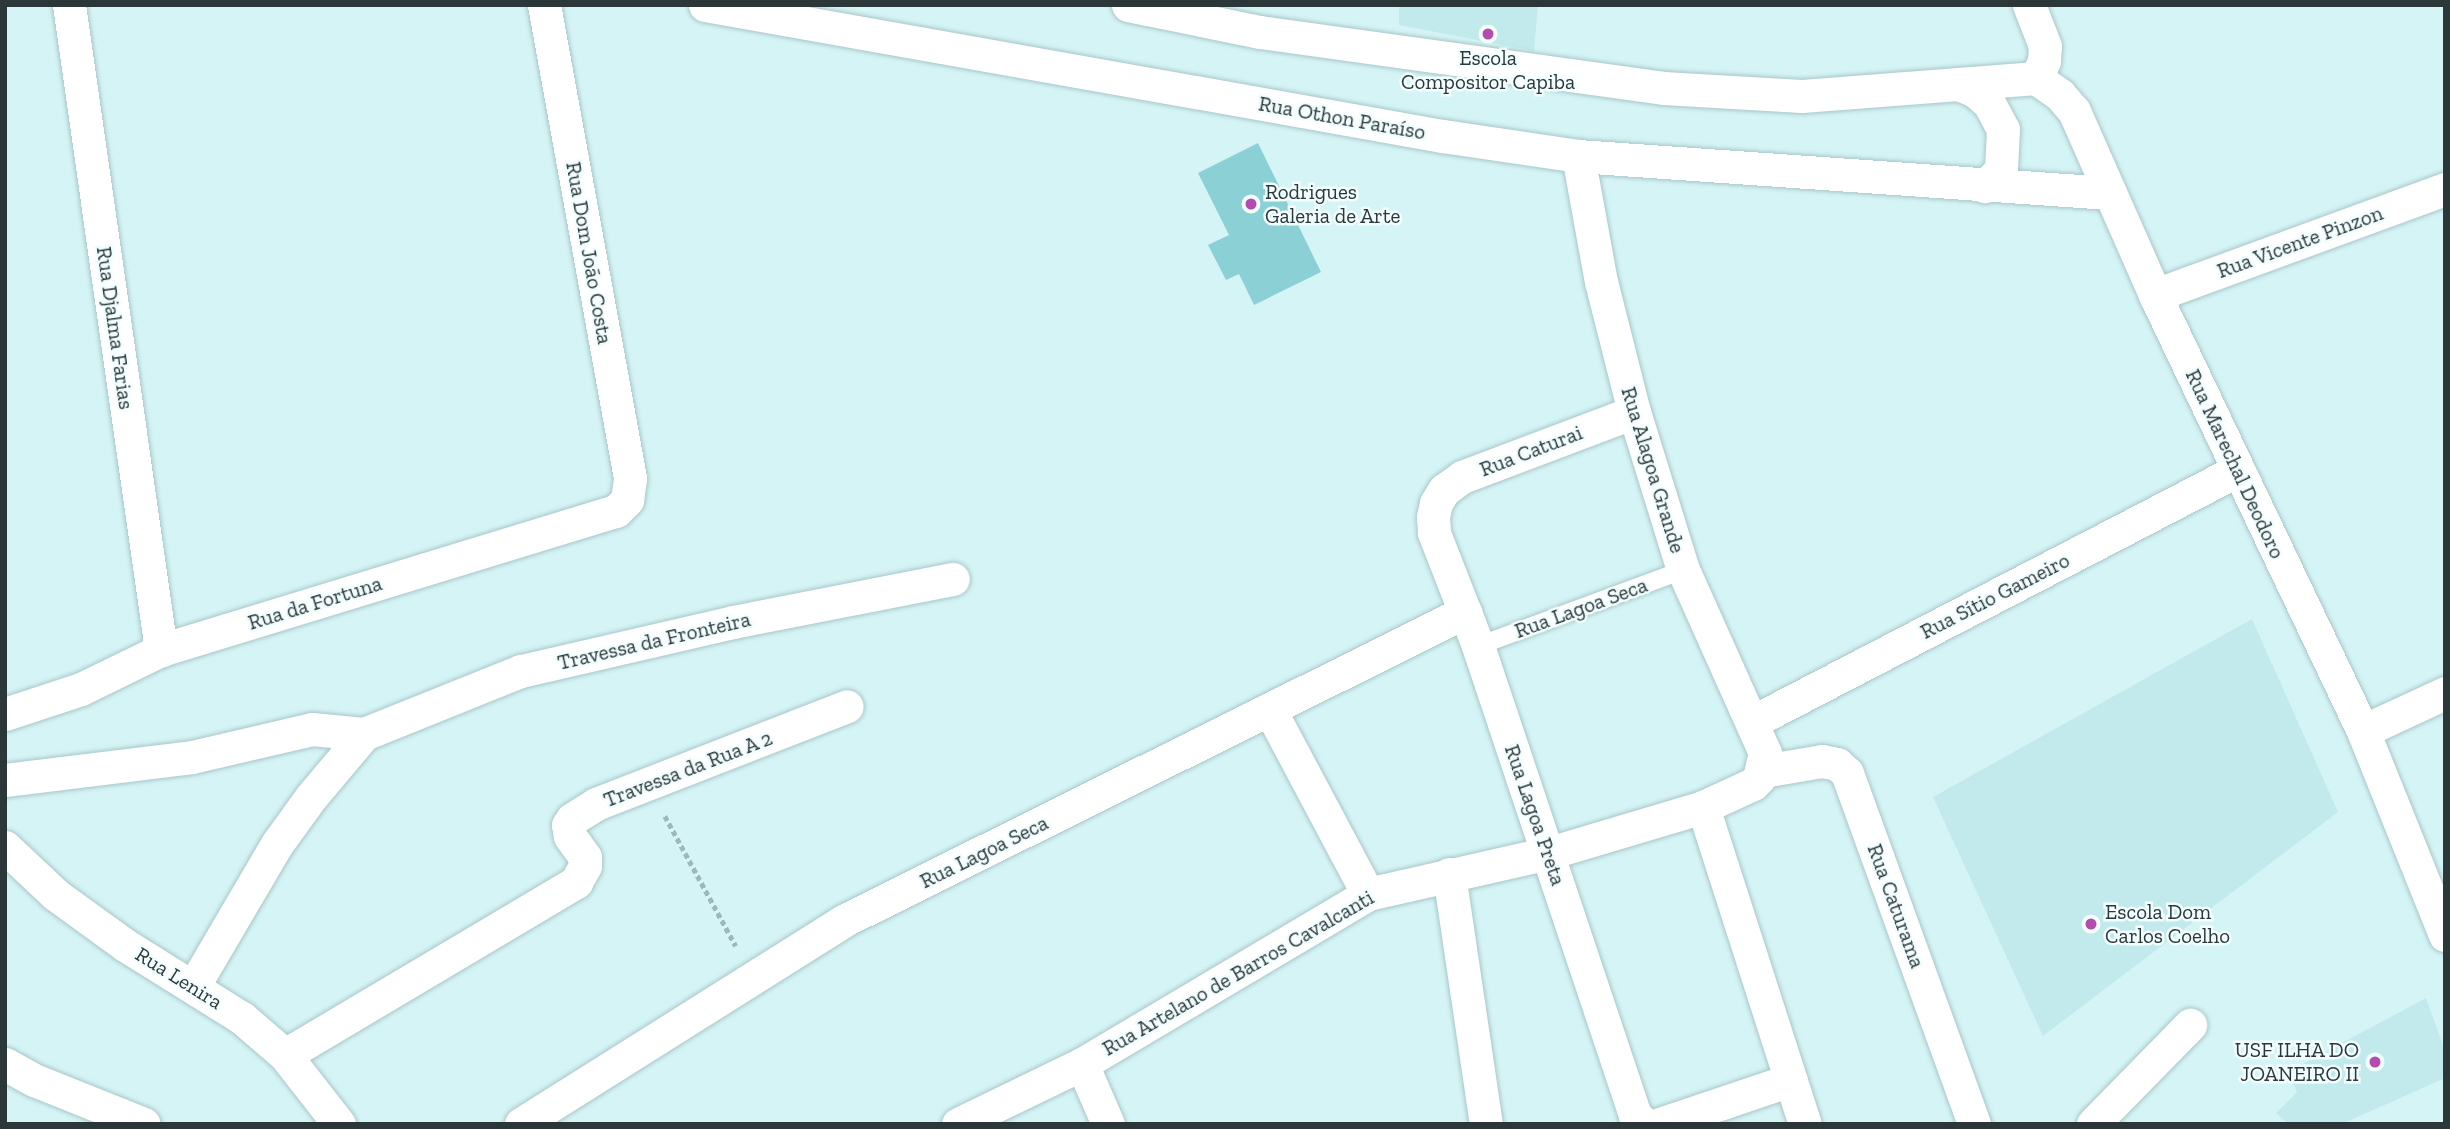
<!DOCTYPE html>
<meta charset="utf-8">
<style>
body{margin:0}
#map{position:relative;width:2450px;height:1129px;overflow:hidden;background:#d5f4f6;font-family:"Zilla Slab",serif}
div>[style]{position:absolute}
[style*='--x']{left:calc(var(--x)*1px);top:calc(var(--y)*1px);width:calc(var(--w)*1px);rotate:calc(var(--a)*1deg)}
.built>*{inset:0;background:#c2eaed}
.building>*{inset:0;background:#8ad0d5}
.path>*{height:4.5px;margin-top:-2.25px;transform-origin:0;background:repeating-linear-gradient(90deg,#9eb7b8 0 5px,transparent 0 8.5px)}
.roads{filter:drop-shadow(0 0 2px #a9c6c8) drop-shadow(0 0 2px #a9c6c8)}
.service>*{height:18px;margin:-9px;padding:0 9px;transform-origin:9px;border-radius:9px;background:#fff}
.minor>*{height:33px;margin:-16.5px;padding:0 16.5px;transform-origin:16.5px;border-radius:16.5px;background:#fff}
.dots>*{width:19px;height:19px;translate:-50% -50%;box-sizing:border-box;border:4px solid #f1fdfe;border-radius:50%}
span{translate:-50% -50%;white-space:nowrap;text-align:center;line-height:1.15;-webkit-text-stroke:5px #f1fdfe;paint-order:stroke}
.poi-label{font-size:21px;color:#2b3738}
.left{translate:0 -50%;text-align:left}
.right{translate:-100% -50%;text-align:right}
.street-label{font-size:21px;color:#2b3738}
.frame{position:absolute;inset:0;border:7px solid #2b3738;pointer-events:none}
</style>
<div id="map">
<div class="built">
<div style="clip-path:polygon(1399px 5px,1538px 5px,1534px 51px,1399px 25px)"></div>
<div style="clip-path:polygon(2252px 619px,2338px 812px,2043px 1036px,1933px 797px)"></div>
<div style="clip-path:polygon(2426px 998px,2445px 1051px,2445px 1078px,2342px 1124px,2288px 1124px,2276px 1113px,2297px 1092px,2288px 1072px)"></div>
</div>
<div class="building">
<div style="clip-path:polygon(1258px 143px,1321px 272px,1254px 305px,1239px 274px,1226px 280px,1208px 245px,1229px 235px,1198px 173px)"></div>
</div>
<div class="path">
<div style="--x:665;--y:816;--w:148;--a:61.4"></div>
</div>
<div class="roads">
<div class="service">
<div style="--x:1478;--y:646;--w:219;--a:-20.3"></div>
</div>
<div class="minor">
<div style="--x:69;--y:5;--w:652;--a:81.88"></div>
<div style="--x:705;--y:5;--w:750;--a:10.07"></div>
<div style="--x:1443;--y:136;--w:136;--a:8.4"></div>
<div style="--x:1578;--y:156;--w:531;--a:3.99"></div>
<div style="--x:1128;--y:5;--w:135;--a:11.6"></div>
<div style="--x:1260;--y:32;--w:407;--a:7.9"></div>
<div style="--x:1663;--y:88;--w:139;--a:3.3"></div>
<div style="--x:1802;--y:96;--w:235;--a:-4.4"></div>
<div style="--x:2029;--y:5;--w:44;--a:68.7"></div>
<div style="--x:2045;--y:46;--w:15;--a:94"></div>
<div style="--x:2044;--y:61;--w:19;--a:115"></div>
<div style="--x:2036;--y:78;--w:29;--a:35"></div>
<div style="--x:2060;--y:95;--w:21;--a:49"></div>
<div style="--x:2074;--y:111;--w:201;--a:66.2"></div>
<div style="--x:2155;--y:295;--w:483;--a:64.5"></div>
<div style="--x:2363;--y:731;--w:220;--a:68.1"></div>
<div style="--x:1958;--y:84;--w:18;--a:22"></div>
<div style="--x:1975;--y:91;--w:18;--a:41"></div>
<div style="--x:1989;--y:103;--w:30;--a:62"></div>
<div style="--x:2003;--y:129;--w:41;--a:92.8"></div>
<div style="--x:2001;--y:170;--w:23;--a:135"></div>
<div style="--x:2155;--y:295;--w:309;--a:-20.1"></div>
<div style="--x:1634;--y:412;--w:184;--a:159.3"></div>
<div style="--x:1462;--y:477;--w:22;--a:144"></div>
<div style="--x:1444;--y:490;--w:15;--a:122"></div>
<div style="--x:1436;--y:503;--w:14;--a:102"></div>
<div style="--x:1433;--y:517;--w:16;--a:86"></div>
<div style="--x:1434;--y:533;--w:121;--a:68.7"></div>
<div style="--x:1478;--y:646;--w:496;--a:71.5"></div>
<div style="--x:1635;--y:1116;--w:13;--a:39"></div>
<div style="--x:1270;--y:710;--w:208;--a:62"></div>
<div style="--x:5;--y:714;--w:80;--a:-18.2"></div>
<div style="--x:81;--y:689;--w:89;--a:-26"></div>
<div style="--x:161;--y:650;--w:476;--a:-17"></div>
<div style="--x:616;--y:511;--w:16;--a:-45"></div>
<div style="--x:627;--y:500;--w:22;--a:-82"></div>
<div style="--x:630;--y:478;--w:481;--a:-100.3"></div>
<div style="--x:1752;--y:722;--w:547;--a:-27.41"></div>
<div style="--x:2363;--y:731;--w:90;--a:-24.9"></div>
<div style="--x:1763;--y:771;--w:60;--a:-9.6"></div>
<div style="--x:1822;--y:761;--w:15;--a:11"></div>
<div style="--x:1837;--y:764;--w:13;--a:42"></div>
<div style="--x:1847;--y:773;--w:373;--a:70.1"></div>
<div style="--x:5;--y:780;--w:188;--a:-7"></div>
<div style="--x:192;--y:757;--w:123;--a:-13.1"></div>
<div style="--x:312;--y:729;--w:52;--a:5.5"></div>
<div style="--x:364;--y:734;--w:169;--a:-21.9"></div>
<div style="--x:521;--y:671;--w:218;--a:-13"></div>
<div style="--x:733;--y:622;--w:224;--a:-11.1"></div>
<div style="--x:1703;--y:807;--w:333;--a:72.2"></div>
<div style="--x:5;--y:847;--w:70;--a:43.3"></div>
<div style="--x:56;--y:895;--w:85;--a:35.9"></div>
<div style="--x:125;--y:945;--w:138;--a:32"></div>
<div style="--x:242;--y:1018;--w:57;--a:40.7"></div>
<div style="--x:285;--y:1055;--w:88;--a:52"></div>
<div style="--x:1449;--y:874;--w:253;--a:81.6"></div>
<div style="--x:193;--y:987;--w:166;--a:-59.6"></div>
<div style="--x:277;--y:844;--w:58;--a:-54.1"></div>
<div style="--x:311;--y:797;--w:82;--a:-49.9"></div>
<div style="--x:285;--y:1055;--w:339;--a:-30.7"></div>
<div style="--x:576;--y:882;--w:18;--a:-61"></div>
<div style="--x:585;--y:866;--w:9;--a:-90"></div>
<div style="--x:585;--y:857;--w:26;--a:-126"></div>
<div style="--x:570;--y:836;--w:11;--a:-100"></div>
<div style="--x:568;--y:825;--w:7;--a:-56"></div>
<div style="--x:572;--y:819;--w:28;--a:-32"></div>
<div style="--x:596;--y:804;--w:269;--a:-21.3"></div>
<div style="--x:5;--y:1064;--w:33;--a:29"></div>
<div style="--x:34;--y:1080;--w:118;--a:21.8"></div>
<div style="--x:1082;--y:1064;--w:65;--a:66.6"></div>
<div style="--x:521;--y:1124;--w:381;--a:-32.2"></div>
<div style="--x:843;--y:921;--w:695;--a:-26.42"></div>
<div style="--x:958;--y:1124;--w:138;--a:-25.8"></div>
<div style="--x:1082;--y:1064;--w:333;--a:-30.7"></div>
<div style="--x:1368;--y:894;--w:186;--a:-12.8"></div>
<div style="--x:1549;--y:853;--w:161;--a:-16.6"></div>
<div style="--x:1703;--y:807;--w:55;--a:-24.7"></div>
<div style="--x:1753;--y:784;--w:8;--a:-45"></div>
<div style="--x:1759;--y:778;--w:26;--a:-77"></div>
<div style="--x:1765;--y:753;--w:201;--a:-114.1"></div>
<div style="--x:1683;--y:570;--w:165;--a:-107.2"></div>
<div style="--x:1634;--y:412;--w:134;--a:-104.2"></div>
<div style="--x:1601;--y:282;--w:128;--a:-100.3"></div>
<div style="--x:1660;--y:1124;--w:138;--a:-18.6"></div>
<div style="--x:2093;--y:1124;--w:139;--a:-45.6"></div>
</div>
</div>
<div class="dots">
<div style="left:1488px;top:34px;background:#b44bae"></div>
<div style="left:1251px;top:204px;background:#b44bae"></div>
<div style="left:2091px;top:924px;background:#b44bae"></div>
<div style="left:2375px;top:1062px;background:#b44bae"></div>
</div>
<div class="poi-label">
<span style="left:1488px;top:70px">Escola<br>Compositor Capiba</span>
<span class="left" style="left:1265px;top:204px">Rodrigues<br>Galeria de Arte</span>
<span class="left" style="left:2105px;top:924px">Escola Dom<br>Carlos Coelho</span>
<span class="right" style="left:2359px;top:1062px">USF ILHA DO<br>JOANEIRO II</span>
</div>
<div class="street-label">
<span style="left:1342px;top:118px;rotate:10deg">Rua Othon Paraíso</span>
<span style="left:2300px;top:242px;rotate:-20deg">Rua Vicente Pinzon</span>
<span style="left:589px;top:253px;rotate:80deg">Rua Dom João Costa</span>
<span style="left:115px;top:328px;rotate:82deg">Rua Djalma Farias</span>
<span style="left:1531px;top:451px;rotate:-21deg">Rua Caturai</span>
<span style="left:2235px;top:464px;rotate:65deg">Rua Marechal Deodoro</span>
<span style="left:1653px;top:470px;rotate:73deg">Rua Alagoa Grande</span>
<span style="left:1995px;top:596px;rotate:-27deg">Rua Sítio Gameiro</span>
<span style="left:315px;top:603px;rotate:-17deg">Rua da Fortuna</span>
<span style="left:1581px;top:608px;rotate:-20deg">Rua Lagoa Seca</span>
<span style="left:654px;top:641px;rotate:-13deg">Travessa da Fronteira</span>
<span style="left:688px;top:769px;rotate:-21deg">Travessa da Rua A 2</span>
<span style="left:1535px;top:815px;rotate:71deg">Rua Lagoa Preta</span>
<span style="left:984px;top:852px;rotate:-26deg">Rua Lagoa Seca</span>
<span style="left:1896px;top:906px;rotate:70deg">Rua Caturama</span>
<span style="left:1238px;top:973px;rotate:-30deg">Rua Artelano de Barros Cavalcanti</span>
<span style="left:179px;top:978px;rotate:32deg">Rua Lenira</span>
</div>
<div class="frame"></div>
</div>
